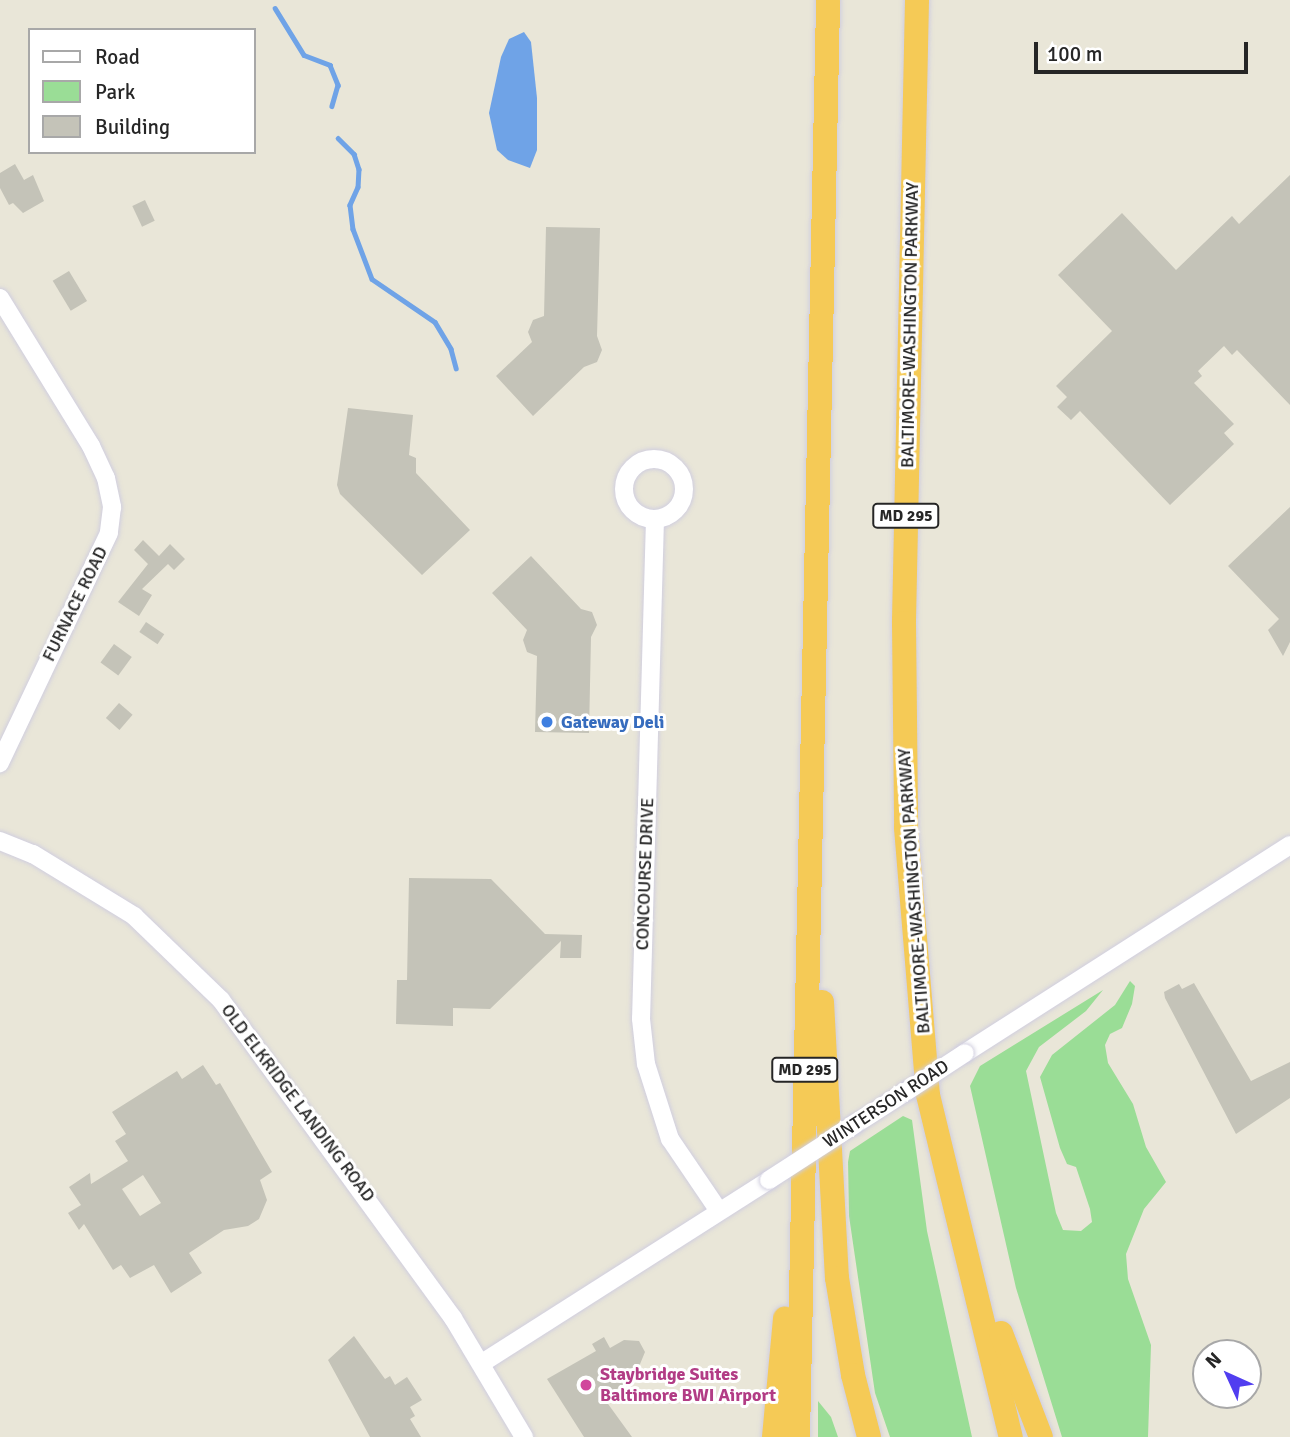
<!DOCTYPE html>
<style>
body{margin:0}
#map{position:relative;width:1290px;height:1437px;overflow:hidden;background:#e9e6d8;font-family:Signika,sans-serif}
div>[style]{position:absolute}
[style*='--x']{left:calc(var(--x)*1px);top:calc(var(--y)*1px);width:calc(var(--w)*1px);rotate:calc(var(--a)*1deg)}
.green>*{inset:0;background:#9add96}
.water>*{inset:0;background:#6fa3e7}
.stream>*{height:4.5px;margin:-2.25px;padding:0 2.25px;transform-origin:2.25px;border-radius:2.25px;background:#6fa3e7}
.building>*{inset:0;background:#c4c3b8;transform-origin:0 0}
.roads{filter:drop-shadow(0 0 2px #d0cedf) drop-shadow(0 0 2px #d0cedf)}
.minor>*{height:18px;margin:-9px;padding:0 9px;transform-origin:9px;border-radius:9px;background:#fff}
.minor>.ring{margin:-9px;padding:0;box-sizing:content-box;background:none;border:18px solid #fff;border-radius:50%}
.highway>*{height:24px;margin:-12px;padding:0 12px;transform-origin:12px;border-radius:12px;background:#f5ca56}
.bridges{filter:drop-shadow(0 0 2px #d0cedf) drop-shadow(0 0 2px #d0cedf)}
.minor-bridge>*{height:18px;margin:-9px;padding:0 9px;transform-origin:9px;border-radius:9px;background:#fff}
.dots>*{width:19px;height:19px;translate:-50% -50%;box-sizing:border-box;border:4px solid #fff;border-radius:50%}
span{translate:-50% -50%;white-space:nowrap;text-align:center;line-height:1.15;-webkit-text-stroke:6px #fff;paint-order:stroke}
.shield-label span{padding:2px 5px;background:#fff;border:2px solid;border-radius:5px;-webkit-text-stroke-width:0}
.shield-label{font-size:16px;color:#262626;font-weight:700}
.street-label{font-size:18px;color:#262626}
.shop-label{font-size:18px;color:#366cbe;font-weight:700}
.left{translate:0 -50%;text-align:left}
.hotel-label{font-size:18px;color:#b23c85;font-weight:700}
.legend{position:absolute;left:28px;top:28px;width:228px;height:126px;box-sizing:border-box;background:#fff;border:2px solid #a8a8a8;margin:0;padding:9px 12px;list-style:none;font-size:21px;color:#262626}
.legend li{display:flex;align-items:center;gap:14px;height:35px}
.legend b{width:35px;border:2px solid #a8a8a8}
.north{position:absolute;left:1192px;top:1339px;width:70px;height:70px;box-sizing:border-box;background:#fff;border:2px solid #a8a8a8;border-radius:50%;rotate:315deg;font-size:19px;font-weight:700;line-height:28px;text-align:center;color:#262626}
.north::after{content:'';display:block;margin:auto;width:24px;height:32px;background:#513ef0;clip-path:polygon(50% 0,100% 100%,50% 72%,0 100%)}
.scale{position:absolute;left:1034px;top:42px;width:214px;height:32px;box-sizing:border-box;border:4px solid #262626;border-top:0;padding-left:9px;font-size:21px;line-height:24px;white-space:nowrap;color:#262626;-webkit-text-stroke:5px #fff;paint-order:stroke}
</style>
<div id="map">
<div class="green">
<div style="clip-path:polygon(1130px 981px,1135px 986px,1132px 1004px,1122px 1028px,1110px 1034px,1105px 1045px,1108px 1063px,1133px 1104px,1146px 1147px,1166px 1182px,1144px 1209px,1126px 1254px,1128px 1279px,1151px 1345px,1148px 1437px,1062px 1437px,1016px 1288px,970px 1086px,980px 1066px,1103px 990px,1086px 1011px,1039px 1047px,1026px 1071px,1056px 1213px,1063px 1230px,1081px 1231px,1092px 1222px,1090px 1209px,1076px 1167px,1067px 1164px,1060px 1148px,1040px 1077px,1052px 1055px,1115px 1005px)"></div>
<div style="clip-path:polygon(903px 1116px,912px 1120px,927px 1231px,972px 1437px,890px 1437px,875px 1393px,849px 1216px,848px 1162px,850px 1151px)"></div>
<div style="clip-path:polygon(818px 1401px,831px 1417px,838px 1437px,818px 1437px)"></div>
</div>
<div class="water">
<div style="clip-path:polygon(524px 32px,531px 42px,537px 98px,537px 150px,530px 168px,508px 160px,497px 150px,489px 113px,501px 57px,509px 39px)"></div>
</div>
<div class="stream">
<div style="--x:275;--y:8;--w:55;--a:58.3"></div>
<div style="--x:304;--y:55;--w:28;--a:21"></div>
<div style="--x:330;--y:65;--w:22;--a:68"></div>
<div style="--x:338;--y:85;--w:22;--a:106"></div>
<div style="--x:338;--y:138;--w:23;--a:45"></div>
<div style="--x:354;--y:154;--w:16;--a:72"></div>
<div style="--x:359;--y:169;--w:18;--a:93"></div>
<div style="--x:358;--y:187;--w:20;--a:114"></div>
<div style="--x:350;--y:205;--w:24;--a:83"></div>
<div style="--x:353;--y:229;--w:53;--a:69.2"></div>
<div style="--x:372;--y:279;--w:76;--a:34.3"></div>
<div style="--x:435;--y:322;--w:31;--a:59"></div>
<div style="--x:451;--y:349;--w:20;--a:75"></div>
</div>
<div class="building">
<div style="clip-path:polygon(15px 164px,24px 180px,33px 175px,44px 201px,23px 213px,13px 203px,9px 205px,0 188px,0 173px)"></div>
<div style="clip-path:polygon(1290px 175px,1290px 405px,1237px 350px,1232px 355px,1224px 346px,1198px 371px,1202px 376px,1194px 383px,1234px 424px,1224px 433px,1234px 444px,1170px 505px,1080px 411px,1071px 420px,1057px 407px,1067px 397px,1056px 386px,1112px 331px,1058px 275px,1122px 213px,1176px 270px,1232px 216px,1239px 224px)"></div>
<div style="left:145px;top:200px;width:23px;height:14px;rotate:65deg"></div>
<div style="clip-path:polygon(546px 227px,600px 228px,597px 336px,602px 350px,597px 362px,584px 367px,533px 416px,496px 376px,532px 342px,528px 332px,533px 320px,544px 316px)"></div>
<div style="left:69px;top:271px;width:35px;height:19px;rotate:59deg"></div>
<div style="clip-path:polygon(348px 408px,413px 415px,409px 455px,416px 458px,416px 473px,470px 530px,422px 575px,340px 494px,337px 485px)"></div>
<div style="clip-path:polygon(1290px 507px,1290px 642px,1283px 656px,1268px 630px,1279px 619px,1228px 566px)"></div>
<div style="clip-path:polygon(143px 540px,159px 556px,170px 544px,185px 559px,174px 570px,168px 564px,142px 589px,152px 595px,139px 616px,118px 602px,148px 564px,134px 550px)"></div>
<div style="clip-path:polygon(531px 556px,581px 609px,592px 612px,597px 625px,591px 637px,589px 733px,535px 732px,537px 656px,527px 652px,523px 640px,527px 630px,492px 593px)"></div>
<div style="left:146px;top:622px;width:22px;height:12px;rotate:34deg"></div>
<div style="left:114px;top:644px;width:22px;height:23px;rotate:36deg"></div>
<div style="left:119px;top:703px;width:18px;height:20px;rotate:41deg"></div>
<div style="clip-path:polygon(409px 878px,491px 879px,545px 934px,582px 935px,581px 958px,560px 958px,561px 941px,490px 1009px,453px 1008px,453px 1026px,396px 1024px,397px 980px,407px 980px)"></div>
<div style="clip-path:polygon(1194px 983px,1251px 1081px,1290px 1062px,1290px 1098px,1236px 1134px,1165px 998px,1164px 992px,1179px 984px,1182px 989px)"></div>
<div style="clip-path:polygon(evenodd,203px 1065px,216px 1085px,220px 1083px,272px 1172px,260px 1180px,267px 1200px,259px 1219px,248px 1226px,224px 1230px,189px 1253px,202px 1273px,171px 1293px,154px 1265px,130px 1278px,121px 1265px,113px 1270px,84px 1224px,79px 1230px,68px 1213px,81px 1205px,69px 1187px,90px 1173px,91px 1184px,128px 1161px,115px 1141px,126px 1134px,112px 1112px,177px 1071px,182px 1079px,203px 1065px,143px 1175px,161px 1203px,140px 1216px,122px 1189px,143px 1175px)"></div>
<div style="clip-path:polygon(354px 1336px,385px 1379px,390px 1376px,395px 1385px,407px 1377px,422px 1400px,410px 1407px,415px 1416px,410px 1419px,421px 1437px,370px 1437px,328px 1360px)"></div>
<div style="clip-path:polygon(604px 1337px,610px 1348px,624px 1340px,639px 1341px,645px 1352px,638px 1369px,641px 1375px,603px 1397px,632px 1437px,584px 1437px,547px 1379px,596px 1351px,592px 1344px)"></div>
</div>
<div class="roads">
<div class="minor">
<div style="--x:0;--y:298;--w:174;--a:58.4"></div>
<div style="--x:91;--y:446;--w:35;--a:65"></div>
<div style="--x:106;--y:478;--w:30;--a:78"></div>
<div style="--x:112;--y:507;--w:26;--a:97"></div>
<div style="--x:109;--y:533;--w:255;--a:115.4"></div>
<div class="ring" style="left:624px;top:459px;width:42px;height:42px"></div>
<div style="--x:655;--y:519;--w:500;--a:91.6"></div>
<div style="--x:641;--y:1019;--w:45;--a:83.7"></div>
<div style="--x:646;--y:1064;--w:79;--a:72.3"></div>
<div style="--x:670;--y:1139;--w:87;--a:55.8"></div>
<div style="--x:0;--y:841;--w:35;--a:22"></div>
<div style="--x:33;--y:854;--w:119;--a:31.5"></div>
<div style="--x:134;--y:916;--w:121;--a:44"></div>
<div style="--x:221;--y:1000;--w:394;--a:53.9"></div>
<div style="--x:453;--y:1318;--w:139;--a:59.2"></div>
<div style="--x:965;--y:1053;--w:386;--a:-32.6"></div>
<div style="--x:854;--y:1125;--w:63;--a:-32.7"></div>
<div style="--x:482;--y:1363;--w:340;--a:-32.5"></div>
</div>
<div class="highway">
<div style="--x:917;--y:0;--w:623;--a:91.2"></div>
<div style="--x:904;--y:623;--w:205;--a:89.4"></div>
<div style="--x:906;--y:828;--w:268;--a:85.3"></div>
<div style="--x:928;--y:1095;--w:352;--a:76.4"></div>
<div style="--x:822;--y:1002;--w:276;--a:86.9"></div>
<div style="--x:837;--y:1278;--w:98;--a:80.6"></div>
<div style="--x:853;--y:1375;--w:64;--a:75.5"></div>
<div style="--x:1001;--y:1333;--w:111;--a:69"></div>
<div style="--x:774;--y:1437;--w:119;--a:-84.7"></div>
<div style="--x:798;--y:1437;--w:1437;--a:-88.8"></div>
</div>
</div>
<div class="bridges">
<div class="minor-bridge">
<div style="--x:907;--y:1091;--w:69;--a:-33.2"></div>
<div style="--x:769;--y:1180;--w:101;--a:-32.9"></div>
</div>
</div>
<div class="dots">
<div style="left:547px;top:722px;background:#3f7fe0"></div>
<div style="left:586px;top:1385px;background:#d1479c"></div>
</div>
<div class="shield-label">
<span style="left:906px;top:516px">MD 295</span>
<span style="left:805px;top:1070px">MD 295</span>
</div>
<div class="street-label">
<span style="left:910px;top:325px;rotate:-89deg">BALTIMORE-WASHINGTON PARKWAY</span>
<span style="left:75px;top:604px;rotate:-64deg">FURNACE ROAD</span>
<span style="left:645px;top:874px;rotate:-88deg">CONCOURSE DRIVE</span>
<span style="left:914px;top:891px;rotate:-94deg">BALTIMORE-WASHINGTON PARKWAY</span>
<span style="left:298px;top:1103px;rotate:53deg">OLD ELKRIDGE LANDING ROAD</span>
<span style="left:886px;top:1104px;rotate:-33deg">WINTERSON ROAD</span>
</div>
<div class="shop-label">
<span class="left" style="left:561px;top:722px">Gateway Deli</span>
</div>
<div class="hotel-label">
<span class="left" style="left:600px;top:1385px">Staybridge Suites<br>Baltimore BWI Airport</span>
</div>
<ul class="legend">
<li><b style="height:9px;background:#fff"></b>Road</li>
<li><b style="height:19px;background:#9add96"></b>Park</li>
<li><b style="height:19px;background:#c4c3b8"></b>Building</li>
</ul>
<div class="north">N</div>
<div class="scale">100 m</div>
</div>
